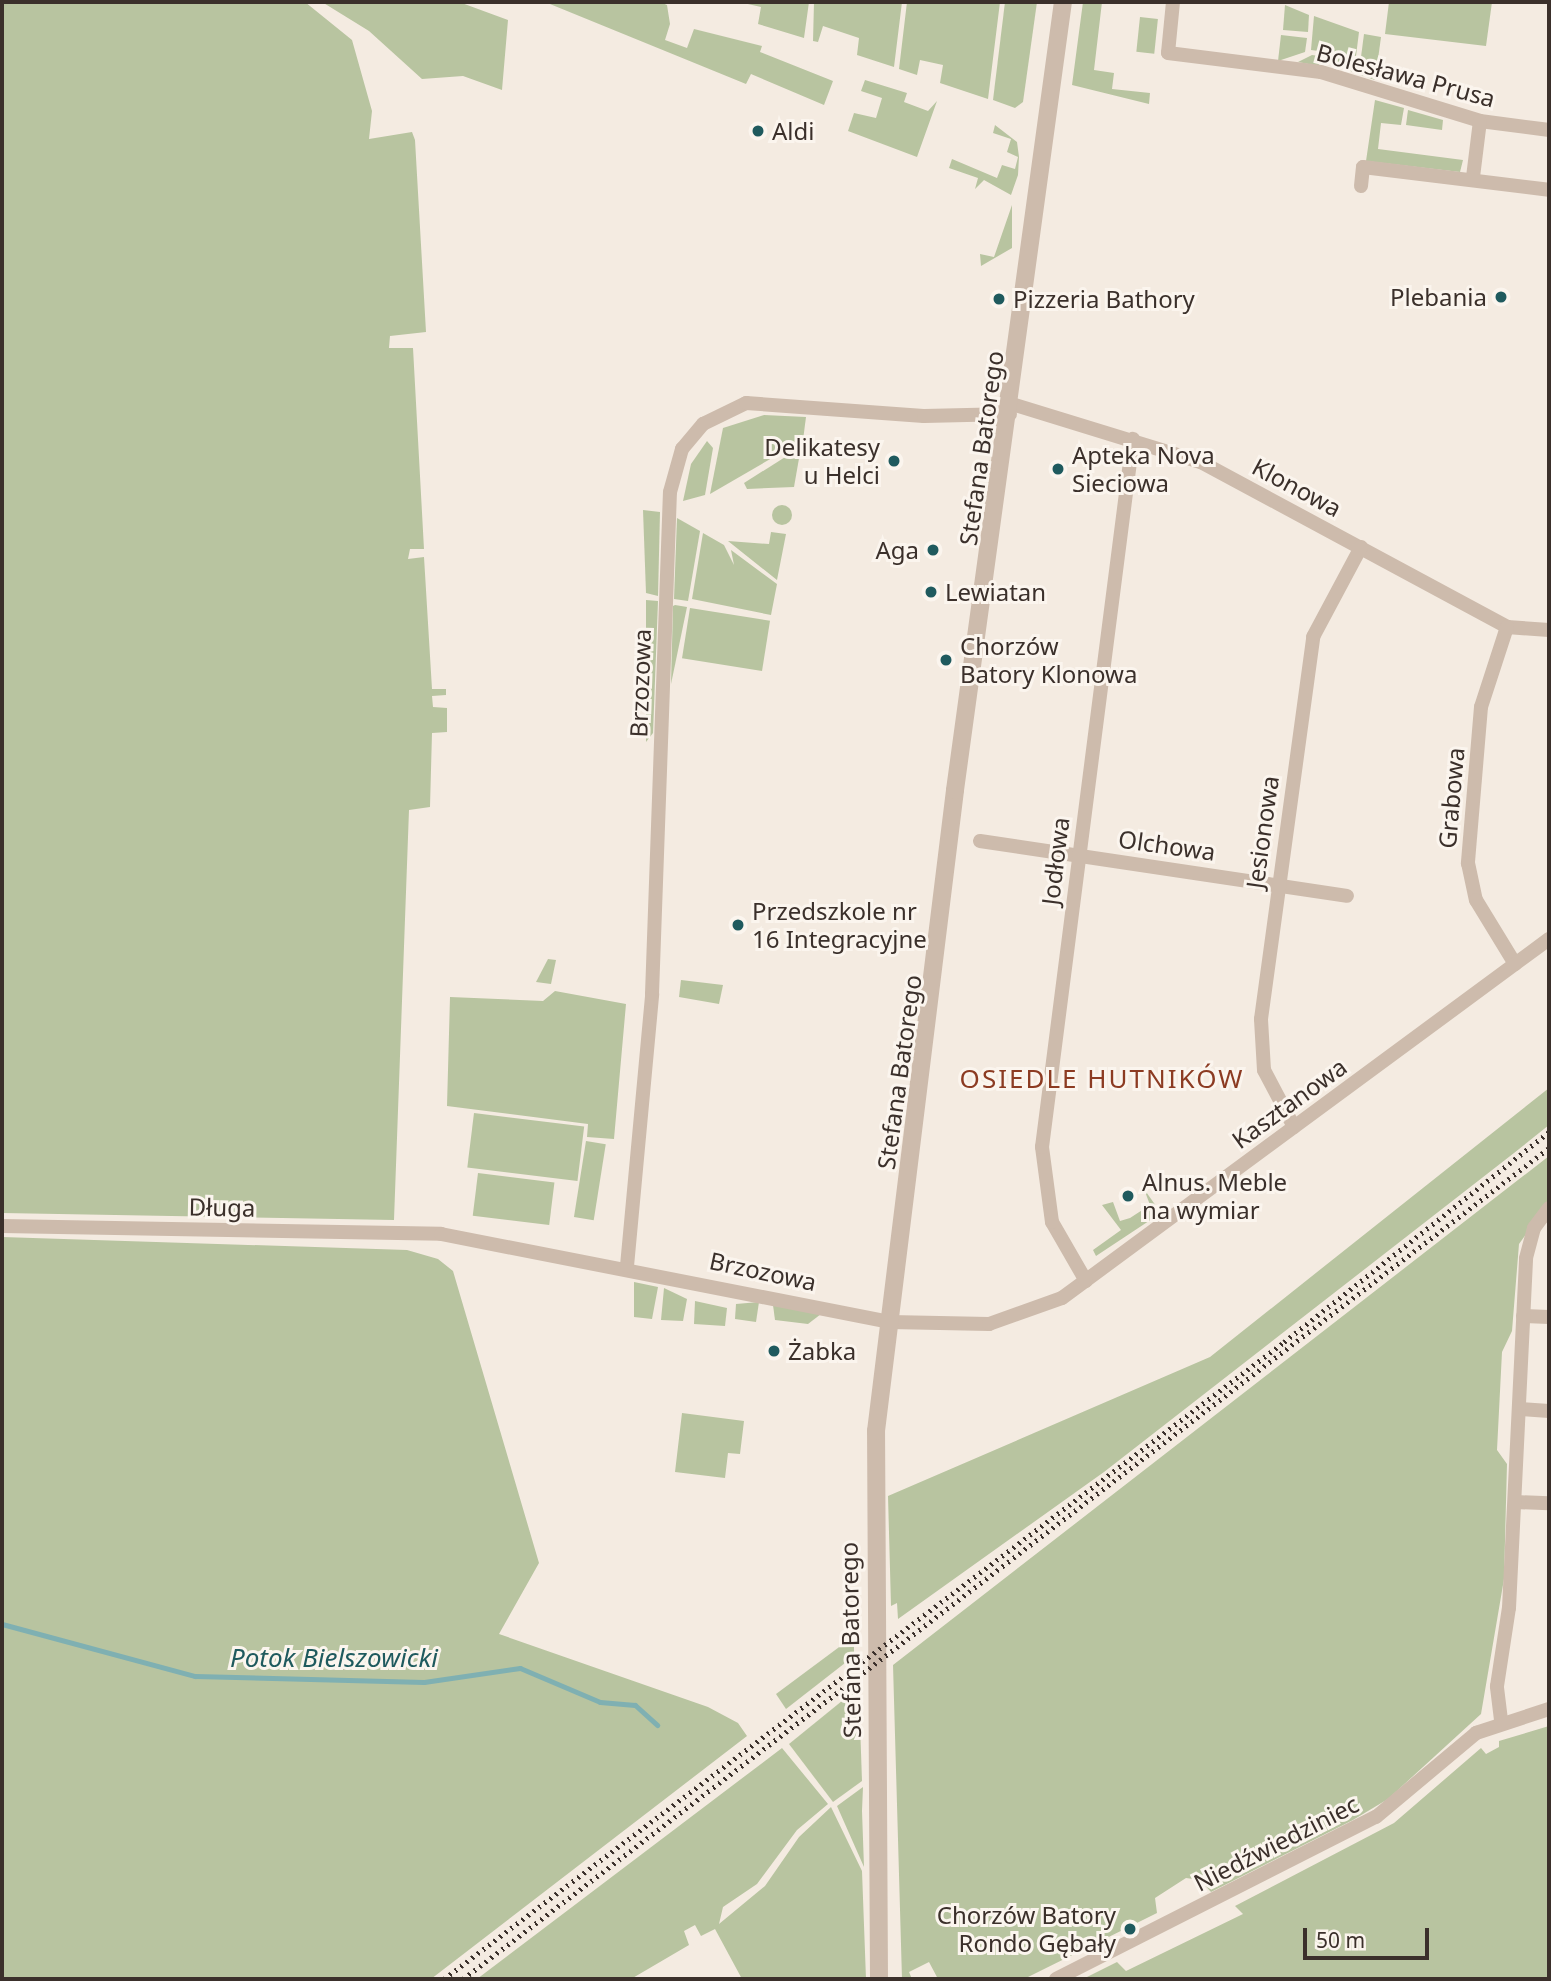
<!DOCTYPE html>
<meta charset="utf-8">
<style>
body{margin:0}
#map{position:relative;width:1551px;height:1981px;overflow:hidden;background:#f4ebe1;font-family:"Noto Sans",sans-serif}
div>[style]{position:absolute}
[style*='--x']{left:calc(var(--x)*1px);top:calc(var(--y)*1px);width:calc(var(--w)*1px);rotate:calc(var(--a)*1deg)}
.green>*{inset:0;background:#b8c4a0;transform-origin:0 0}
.round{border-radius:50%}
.stream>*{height:5px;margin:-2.5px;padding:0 2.5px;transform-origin:2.5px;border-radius:2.5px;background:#7fb0b2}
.minor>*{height:14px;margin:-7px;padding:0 7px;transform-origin:7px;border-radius:7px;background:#cdbbac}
.tertiary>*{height:18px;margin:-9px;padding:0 9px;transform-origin:9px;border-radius:9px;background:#cdbbac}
.rail>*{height:5px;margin-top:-2.5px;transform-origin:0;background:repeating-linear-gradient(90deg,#3b302b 0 2px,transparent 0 7px)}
.dots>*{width:19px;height:19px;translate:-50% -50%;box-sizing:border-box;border:4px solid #fbf5ee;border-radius:50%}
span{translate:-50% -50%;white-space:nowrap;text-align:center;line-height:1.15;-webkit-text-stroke:6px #fbf5ee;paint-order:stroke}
.street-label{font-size:24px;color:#3b302b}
.poi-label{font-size:24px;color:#3b302b}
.left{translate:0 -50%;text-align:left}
.right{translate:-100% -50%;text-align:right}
.neighbourhood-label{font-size:26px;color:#8c3b22;letter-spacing:2px}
.water-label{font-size:26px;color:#1f5a5e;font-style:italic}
.frame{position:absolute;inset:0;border:4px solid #3b302b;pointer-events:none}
.scale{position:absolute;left:1303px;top:1928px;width:126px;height:32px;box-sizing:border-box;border:4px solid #3b302b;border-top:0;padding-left:9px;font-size:21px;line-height:24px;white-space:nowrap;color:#3b302b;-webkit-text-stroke:5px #fbf5ee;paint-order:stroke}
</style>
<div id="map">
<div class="green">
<div style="clip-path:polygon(2px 2px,305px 2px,352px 40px,372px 111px,369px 139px,412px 132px,415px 140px,426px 332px,390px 336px,389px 348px,413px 348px,424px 549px,410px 549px,408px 559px,424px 557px,432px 689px,446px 689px,446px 695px,432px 696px,433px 707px,447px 708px,447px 732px,432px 733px,430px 807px,409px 810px,394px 1220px,2px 1213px)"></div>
<div style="clip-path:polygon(322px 2px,459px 2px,508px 20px,502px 90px,463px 76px,422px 79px,369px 31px)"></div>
<div style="clip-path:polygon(545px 2px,660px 2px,667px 5px,670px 24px,665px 40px,687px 48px,694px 29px,762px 46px,760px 52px,833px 81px,824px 105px,751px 74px,746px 84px)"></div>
<div style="clip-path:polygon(739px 2px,809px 2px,804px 38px,758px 24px,761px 7px)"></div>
<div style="clip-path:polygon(814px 2px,902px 2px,894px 67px,857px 55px,859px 38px,823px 26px,818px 42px,813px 41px)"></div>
<div style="clip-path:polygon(907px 2px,1000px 2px,988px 99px,940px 83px,943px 65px,920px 60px,917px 75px,899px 69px)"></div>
<div style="clip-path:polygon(1005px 2px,1037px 2px,1023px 102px,1015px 108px,993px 100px)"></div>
<div style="clip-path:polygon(1083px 2px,1102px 2px,1094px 70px,1114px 73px,1112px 89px,1150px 93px,1149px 104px,1072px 85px)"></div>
<div style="clip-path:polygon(1389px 2px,1492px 2px,1486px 46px,1385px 34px)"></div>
<div style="clip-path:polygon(1285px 5px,1309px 15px,1308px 32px,1283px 30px)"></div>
<div style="clip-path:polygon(1314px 16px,1359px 32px,1356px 56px,1311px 50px)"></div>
<div style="left:1140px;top:17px;width:18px;height:35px;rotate:6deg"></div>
<div style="clip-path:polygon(1364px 34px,1381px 37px,1376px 74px,1361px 57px)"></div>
<div style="clip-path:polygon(1281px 35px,1307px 38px,1305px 52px,1278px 61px)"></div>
<div style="clip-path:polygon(1312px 55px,1358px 61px,1375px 80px,1320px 60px,1319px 66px,1298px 62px)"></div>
<div style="clip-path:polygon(865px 80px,907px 93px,904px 102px,928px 111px,937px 101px,917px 157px,848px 131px,854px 113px,876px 118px,882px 98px,861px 91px)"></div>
<div style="clip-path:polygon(1375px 100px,1404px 108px,1401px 125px,1381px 123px,1378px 149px,1463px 160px,1460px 172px,1366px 161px)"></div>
<div style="clip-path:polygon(1408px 110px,1443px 120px,1442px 130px,1406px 125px)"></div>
<div style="clip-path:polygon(995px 125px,1017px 142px,1019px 157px,1018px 175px,1011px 195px,984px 180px,975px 189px,978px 178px,949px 168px,952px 159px,997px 178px,1002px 165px,1015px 169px,1018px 157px,1007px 152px,1011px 139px,993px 133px)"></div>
<div style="clip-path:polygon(1012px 205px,1012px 248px,981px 266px,980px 254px,994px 257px)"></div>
<div style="clip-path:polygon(764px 415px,806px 417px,803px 440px,710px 494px,723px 428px)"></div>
<div style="clip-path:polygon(707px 441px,713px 448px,705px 495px,683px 501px,691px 464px)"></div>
<div style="clip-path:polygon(801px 447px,794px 487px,747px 489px,744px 483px)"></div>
<div class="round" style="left:772px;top:505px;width:20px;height:20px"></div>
<div style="clip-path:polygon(643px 510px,660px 512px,658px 596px,646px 593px)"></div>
<div style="clip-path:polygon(677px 518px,700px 531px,688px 601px,674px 599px)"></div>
<div style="clip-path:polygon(771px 532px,786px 534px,777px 580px,728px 541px,769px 544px)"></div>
<div style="clip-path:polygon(703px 533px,724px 545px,734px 565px,731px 550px,777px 584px,771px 615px,692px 599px)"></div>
<div style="clip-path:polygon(646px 600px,658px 601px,653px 733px,646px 742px)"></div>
<div style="clip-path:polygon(675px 605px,687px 607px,671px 684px,673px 606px)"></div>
<div style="left:690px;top:608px;width:81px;height:51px;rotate:9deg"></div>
<div style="clip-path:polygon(548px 959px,556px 960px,551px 984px,536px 982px)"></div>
<div style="clip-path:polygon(681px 980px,723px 985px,719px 1004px,679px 997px)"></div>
<div style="clip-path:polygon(555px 991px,626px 1004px,614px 1139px,587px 1137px,588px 1124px,447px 1106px,450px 997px,543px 1001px)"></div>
<div style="clip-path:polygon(1549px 1088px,1549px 1125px,1514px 1153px,1104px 1472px,898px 1619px,897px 1603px,891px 1606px,888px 1496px,1210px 1357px)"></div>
<div style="left:474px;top:1113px;width:111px;height:55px;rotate:7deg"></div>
<div style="left:586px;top:1141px;width:20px;height:77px;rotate:9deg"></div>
<div style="clip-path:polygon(1549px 1156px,1549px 1202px,1519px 1244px,1512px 1331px,1502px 1352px,1497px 1450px,1507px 1464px,1504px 1579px,1481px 1714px,1388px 1799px,1353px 1820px,1211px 1892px,1200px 1880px,1186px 1878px,1155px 1898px,1157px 1913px,1024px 1979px,938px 1979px,929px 1962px,909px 1972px,912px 1979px,902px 1979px,893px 1665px)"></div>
<div style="left:478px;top:1173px;width:77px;height:43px;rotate:7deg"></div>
<div style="clip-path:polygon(1144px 1189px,1161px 1213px,1096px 1256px,1093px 1250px,1121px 1230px,1102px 1205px,1113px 1202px,1120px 1221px,1130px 1218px,1150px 1205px)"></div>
<div style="clip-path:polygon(2px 1237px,407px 1250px,438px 1259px,453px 1271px,539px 1563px,499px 1634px,708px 1707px,738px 1723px,747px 1736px,431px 1979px,2px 1979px)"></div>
<div style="clip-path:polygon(634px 1282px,658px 1287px,652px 1319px,634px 1317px)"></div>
<div style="clip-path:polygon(664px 1288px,687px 1299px,683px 1321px,661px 1320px)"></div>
<div style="clip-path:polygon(695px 1301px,727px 1308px,725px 1326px,694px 1324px)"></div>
<div style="clip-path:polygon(759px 1302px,756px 1322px,735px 1319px,736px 1304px)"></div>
<div style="clip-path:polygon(773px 1305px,821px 1314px,808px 1324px,775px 1320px)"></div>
<div style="clip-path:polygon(682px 1413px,744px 1421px,740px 1454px,728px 1453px,725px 1478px,675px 1472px)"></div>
<div style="clip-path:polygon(854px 1636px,854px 1656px,786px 1709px,776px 1694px)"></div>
<div style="clip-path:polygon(853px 1692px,859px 1694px,862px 1781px,833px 1802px,789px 1744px)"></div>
<div style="clip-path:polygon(1549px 1726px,1549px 1979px,1083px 1979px,1117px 1962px,1126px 1971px,1243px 1914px,1235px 1906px,1394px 1823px,1481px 1748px,1486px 1754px,1499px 1747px,1499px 1741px)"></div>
<div style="clip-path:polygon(782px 1748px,828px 1804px,797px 1830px,757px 1884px,723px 1907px,719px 1924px,765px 1886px,799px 1837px,831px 1807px,862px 1871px,866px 1979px,742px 1979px,715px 1929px,701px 1936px,695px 1925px,684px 1931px,689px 1945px,631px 1979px,477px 1979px)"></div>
<div style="clip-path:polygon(863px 1787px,862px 1811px,864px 1867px,837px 1806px)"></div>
</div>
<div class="stream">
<div style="--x:2;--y:1624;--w:200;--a:15.1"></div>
<div style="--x:195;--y:1676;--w:229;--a:1.5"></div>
<div style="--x:424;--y:1682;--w:97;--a:-8.3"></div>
<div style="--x:520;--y:1668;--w:87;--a:23"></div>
<div style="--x:600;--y:1702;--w:35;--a:5"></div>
<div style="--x:635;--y:1705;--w:30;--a:42"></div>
</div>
<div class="minor">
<div style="--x:1173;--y:2;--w:51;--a:95.6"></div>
<div style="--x:1168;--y:53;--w:154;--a:7.1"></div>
<div style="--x:1321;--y:72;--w:166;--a:17.1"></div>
<div style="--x:1480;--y:121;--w:70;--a:7.4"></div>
<div style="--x:1473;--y:177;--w:56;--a:-82.9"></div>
<div style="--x:1361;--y:186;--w:19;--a:-84"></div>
<div style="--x:1363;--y:167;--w:187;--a:7"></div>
<div style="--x:1012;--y:404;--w:198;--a:17.1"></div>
<div style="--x:1201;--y:462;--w:348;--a:28.3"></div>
<div style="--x:1507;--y:627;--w:42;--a:4.1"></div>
<div style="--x:1507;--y:627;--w:84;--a:108"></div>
<div style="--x:1481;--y:707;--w:157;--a:94.8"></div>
<div style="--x:1468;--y:863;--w:38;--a:78"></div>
<div style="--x:1476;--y:900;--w:75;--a:58.6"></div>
<div style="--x:980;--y:841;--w:371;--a:8.5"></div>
<div style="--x:1294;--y:1127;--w:64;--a:-117.8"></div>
<div style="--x:1264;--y:1070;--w:51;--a:-93.4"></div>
<div style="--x:1261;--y:1019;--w:386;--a:-82.2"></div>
<div style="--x:1313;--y:637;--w:102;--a:-61.9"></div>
<div style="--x:2;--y:1226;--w:439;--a:1"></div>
<div style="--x:441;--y:1234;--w:458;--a:11.1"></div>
<div style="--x:890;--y:1322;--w:99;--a:1.2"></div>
<div style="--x:989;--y:1324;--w:77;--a:-19.6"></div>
<div style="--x:1062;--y:1298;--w:605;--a:-36.4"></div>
<div style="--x:627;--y:1266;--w:273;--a:-84.7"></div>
<div style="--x:652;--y:994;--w:502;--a:-87.95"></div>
<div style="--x:670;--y:492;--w:45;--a:-74.4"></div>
<div style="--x:682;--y:449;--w:33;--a:-50"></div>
<div style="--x:703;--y:424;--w:48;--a:-26"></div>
<div style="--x:746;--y:403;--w:178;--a:4.2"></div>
<div style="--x:924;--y:416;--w:86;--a:-1.3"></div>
<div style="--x:1086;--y:1281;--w:68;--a:-120"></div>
<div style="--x:1052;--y:1222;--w:76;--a:-97.6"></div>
<div style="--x:1042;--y:1147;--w:714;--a:-82.68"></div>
<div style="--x:1523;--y:1316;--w:26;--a:2"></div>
<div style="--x:1519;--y:1409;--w:30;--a:4"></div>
<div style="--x:1515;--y:1502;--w:34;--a:2"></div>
<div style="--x:1501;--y:1720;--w:34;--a:-97"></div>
<div style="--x:1497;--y:1686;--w:79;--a:-81.3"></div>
<div style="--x:1509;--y:1608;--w:350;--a:-87.2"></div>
<div style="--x:1526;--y:1258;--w:31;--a:-75"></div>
<div style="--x:1534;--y:1228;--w:25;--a:-53"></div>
<div style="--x:1056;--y:1979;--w:359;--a:-26.9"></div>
<div style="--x:1376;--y:1817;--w:131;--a:-40"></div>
<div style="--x:1476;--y:1733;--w:77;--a:-18.2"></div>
</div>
<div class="tertiary">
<div style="--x:879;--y:1979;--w:548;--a:-90.31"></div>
<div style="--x:876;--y:1431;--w:646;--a:-82.97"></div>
<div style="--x:955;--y:790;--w:795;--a:-82.2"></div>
</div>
<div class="rail">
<div style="--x:444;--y:1979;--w:1054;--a:-37.17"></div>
<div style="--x:1284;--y:1342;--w:338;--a:-38.4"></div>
<div style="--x:463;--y:1979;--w:1367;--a:-37.42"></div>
</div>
<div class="dots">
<div style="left:758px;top:131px;background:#1f5a5e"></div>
<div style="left:1501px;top:297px;background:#1f5a5e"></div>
<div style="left:999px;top:299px;background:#1f5a5e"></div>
<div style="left:894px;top:461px;background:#1f5a5e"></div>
<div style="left:1058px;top:469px;background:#1f5a5e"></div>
<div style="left:933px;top:550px;background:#1f5a5e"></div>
<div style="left:931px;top:592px;background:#1f5a5e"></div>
<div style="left:946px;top:660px;background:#1f5a5e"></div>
<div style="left:738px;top:925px;background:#1f5a5e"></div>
<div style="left:1128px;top:1196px;background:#1f5a5e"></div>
<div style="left:774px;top:1351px;background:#1f5a5e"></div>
<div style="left:1130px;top:1929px;background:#1f5a5e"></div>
</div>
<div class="street-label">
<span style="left:1406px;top:75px;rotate:15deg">Bolesława Prusa</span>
<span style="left:981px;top:448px;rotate:-82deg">Stefana Batorego</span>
<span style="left:1297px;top:487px;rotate:28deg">Klonowa</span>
<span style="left:640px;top:683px;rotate:-88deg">Brzozowa</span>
<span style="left:1451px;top:798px;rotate:-85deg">Grabowa</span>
<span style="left:1262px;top:832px;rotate:-82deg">Jesionowa</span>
<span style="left:1167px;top:845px;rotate:8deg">Olchowa</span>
<span style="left:1055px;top:861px;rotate:-83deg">Jodłowa</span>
<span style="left:899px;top:1072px;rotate:-82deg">Stefana Batorego</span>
<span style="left:1289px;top:1103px;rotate:-36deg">Kasztanowa</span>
<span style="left:222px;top:1207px;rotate:1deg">Długa</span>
<span style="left:763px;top:1271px;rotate:12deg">Brzozowa</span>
<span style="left:850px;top:1640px;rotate:-91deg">Stefana Batorego</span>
<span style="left:1276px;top:1843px;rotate:-27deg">Niedźwiedziniec</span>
</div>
<div class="poi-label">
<span class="left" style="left:772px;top:131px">Aldi</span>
<span class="right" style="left:1487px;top:297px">Plebania</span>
<span class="left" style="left:1013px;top:299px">Pizzeria Bathory</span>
<span class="right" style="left:880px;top:461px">Delikatesy<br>u Helci</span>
<span class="left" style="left:1072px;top:469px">Apteka Nova<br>Sieciowa</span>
<span class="right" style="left:919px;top:550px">Aga</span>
<span class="left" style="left:945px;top:592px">Lewiatan</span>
<span class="left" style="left:960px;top:660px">Chorzów<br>Batory Klonowa</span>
<span class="left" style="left:752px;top:925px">Przedszkole nr<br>16 Integracyjne</span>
<span class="left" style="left:1142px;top:1196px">Alnus. Meble<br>na wymiar</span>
<span class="left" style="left:788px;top:1351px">Żabka</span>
<span class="right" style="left:1116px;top:1929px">Chorzów Batory<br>Rondo Gębały</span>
</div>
<div class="neighbourhood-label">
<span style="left:1102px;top:1079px">OSIEDLE HUTNIKÓW</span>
</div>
<div class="water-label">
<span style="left:334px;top:1658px">Potok Bielszowicki</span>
</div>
<div class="frame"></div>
<div class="scale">50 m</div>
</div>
